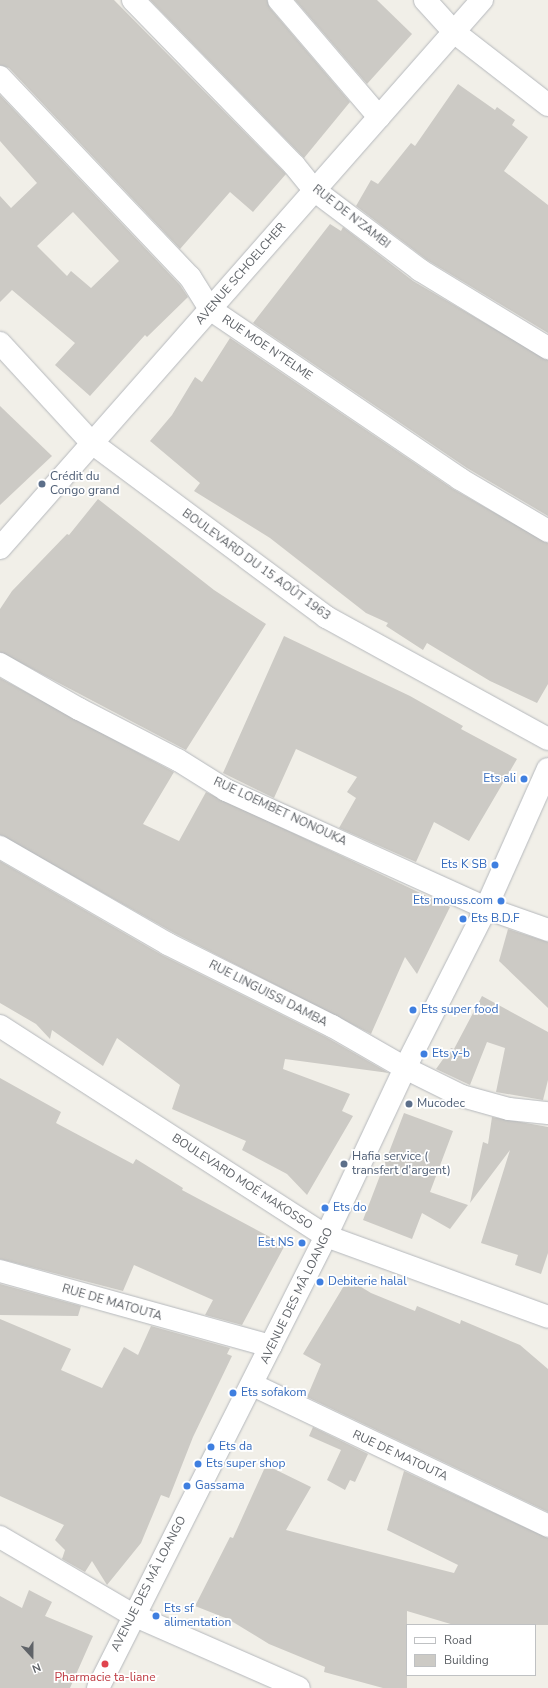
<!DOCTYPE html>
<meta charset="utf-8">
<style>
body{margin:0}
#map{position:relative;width:548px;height:1688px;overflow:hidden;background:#f1efe8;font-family:"Nunito Sans",sans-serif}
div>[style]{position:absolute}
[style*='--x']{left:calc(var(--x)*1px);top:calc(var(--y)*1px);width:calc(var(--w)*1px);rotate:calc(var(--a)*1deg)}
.building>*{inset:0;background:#cccac5}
.roads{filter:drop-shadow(0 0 1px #b5b8bc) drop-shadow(0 0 1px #b5b8bc)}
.street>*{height:22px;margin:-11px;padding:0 11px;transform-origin:11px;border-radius:11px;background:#fff}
.secondary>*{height:22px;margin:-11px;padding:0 11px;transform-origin:11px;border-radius:11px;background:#fff}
.dots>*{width:11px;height:11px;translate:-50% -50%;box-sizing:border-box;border:2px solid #fff;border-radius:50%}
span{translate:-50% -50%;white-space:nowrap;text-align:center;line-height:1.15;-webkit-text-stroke:3.5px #fff;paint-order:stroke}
.street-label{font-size:12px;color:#5f6368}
.service-label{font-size:12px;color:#4e5e75}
.left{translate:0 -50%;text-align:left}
.shop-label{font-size:12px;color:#366cbe}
.right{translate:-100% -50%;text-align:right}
.health-label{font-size:12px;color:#be3a42}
.legend{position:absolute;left:406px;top:1624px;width:130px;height:52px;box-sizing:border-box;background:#fff;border:1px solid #bfc1c3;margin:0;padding:5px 7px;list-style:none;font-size:12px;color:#5f6368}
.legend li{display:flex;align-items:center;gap:8px;height:20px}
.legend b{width:20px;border:1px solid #bfc1c3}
.north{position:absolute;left:12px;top:1636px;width:40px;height:40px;-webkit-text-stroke:3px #fff;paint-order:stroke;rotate:159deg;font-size:11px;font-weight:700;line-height:16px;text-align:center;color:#5f6368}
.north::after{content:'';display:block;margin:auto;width:14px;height:18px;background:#5f6368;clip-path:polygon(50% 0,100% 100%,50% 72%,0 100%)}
</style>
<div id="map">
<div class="building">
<div style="clip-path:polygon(0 0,114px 0,286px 174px,253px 212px,230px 192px,180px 249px,9px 68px,0 65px)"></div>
<div style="clip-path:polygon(150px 0,267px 0,270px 8px,350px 102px,304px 158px)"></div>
<div style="clip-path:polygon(295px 0,377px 0,412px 34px,367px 84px)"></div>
<div style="clip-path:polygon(458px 84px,495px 110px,497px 107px,515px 120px,512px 125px,528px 137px,504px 171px,548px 205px,548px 333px,427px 260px,356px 206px,371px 180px,378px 184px,411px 143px,415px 146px)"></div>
<div style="clip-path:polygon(evenodd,0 95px,180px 285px,188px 297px,147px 337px,145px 335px,90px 396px,55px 365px,75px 343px,12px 290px,0 302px,0 196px,11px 208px,37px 183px,0 141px,0 95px,73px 212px,119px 261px,91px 288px,71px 271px,67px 276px,37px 246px,73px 212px)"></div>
<div style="clip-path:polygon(330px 224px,341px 231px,343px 227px,413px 281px,548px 360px,548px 516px,467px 468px,253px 323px)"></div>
<div style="clip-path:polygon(230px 338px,453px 489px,548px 543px,548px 684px,537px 703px,490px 681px,427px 643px,423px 650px,386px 626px,388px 623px,366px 613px,270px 538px,194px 491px,200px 483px,150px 441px,172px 415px,195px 377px,202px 382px)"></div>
<div style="clip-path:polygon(0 406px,52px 456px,0 505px)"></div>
<div style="clip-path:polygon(98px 499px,214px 590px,266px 624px,186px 750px,0 652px,0 609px,12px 591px,67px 534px,69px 535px)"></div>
<div style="clip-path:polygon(284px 636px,410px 696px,463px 726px,461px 729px,517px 759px,469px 841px,434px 822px,416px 862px,339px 828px,356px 798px,347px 792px,357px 777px,296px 749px,274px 798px,223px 773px)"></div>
<div style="clip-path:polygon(0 678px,174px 772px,143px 824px,179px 841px,206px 792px,450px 907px,417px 974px,405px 957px,371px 1034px,174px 933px,0 835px)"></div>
<div style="clip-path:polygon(0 861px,162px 955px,326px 1037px,389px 1073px,285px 1059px,283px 1069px,350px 1094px,342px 1111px,353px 1116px,307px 1195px,287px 1174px,242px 1150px,246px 1141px,172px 1109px,180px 1085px,117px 1038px,103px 1066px,52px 1030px,50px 1039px,36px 1024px,0 1003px)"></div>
<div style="clip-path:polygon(508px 929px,548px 942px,548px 1008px,499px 961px)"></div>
<div style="clip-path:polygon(482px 996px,548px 1032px,548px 1080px,543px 1100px,496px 1092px,505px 1048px,487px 1042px,470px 1085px,436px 1069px,451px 1048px,454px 1049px)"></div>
<div style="clip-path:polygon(0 1078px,61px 1112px,56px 1123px,133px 1164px,136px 1159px,183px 1188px,182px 1190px,285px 1245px,242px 1325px,205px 1315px,213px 1300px,134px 1265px,123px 1291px,0 1259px)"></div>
<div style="clip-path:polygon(404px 1113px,453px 1131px,430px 1192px,468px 1205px,450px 1229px,422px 1213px,412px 1239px,363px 1220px)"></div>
<div style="clip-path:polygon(492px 1117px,548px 1127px,548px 1253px,541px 1274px,515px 1265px,518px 1255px,481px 1243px,510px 1150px,470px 1203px,483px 1142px,488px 1144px)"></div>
<div style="clip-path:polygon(348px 1279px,371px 1293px,415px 1311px,417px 1306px,460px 1324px,461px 1320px,520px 1345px,548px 1369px,548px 1512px,307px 1397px,321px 1364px,303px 1354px)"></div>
<div style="clip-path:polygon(0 1284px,81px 1306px,78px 1316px,0 1315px)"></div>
<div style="clip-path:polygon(0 1319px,71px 1349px,61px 1370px,102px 1388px,124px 1347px,138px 1355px,151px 1326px,230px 1348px,227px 1354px,232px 1356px,193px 1437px,169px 1498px,161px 1495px,141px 1543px,107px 1585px,92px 1561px,85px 1572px,62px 1559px,65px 1550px,55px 1540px,64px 1525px,0 1496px)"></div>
<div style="clip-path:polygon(313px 1427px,368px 1454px,355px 1482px,350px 1480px,345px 1490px,327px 1480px,341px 1450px,309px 1436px)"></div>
<div style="clip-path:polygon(266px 1465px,311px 1487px,286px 1530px,316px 1538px,454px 1573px,458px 1565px,387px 1530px,404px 1471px,548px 1538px,548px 1625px,454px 1625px,407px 1611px,407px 1688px,383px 1688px,324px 1672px,325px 1667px,269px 1644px,228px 1619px,195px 1606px,230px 1537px,233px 1538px)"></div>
<div style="clip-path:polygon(29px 1590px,52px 1602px,45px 1616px,93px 1636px,70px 1688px,0 1688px,0 1596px,22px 1608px)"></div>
</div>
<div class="roads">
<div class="street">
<div style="--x:133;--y:0;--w:231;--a:45.7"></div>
<div style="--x:294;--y:165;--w:32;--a:51"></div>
<div style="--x:314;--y:190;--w:133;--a:37"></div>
<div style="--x:420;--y:270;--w:150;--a:31.4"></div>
<div style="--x:279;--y:0;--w:154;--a:49.5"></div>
<div style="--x:425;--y:0;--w:43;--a:47.8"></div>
<div style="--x:454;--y:32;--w:119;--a:37.8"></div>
<div style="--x:0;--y:77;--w:276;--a:46.5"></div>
<div style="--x:190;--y:277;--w:38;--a:58"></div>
<div style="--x:210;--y:309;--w:302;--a:34.2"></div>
<div style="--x:460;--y:479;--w:102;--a:30.6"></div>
<div style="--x:0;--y:343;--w:136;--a:47.4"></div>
<div style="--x:92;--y:443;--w:292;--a:36.6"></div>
<div style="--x:326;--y:617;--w:253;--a:28.8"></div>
<div style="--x:0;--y:548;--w:730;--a:-48.67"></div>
<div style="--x:0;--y:664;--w:91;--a:29.7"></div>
<div style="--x:79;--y:709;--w:111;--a:27.3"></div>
<div style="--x:178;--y:760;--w:57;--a:32"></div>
<div style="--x:226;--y:790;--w:286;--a:24.4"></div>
<div style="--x:486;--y:908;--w:66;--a:19.5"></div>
<div style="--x:0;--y:847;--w:194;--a:30"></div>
<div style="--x:168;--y:944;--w:183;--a:26.6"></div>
<div style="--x:332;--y:1026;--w:84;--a:29.9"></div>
<div style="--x:405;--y:1068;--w:64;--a:26.2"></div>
<div style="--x:462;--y:1096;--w:49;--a:15.5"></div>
<div style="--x:509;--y:1109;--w:39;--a:6"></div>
<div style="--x:0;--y:1026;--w:388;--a:32.8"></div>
<div style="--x:326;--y:1236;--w:236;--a:20"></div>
<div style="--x:0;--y:1271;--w:281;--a:15.5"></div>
<div style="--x:253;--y:1385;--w:327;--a:25.5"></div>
</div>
<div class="secondary">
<div style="--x:0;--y:1537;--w:154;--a:30.4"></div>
<div style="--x:133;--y:1615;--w:181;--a:23.7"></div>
<div style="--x:98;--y:1688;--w:506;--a:-63.23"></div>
<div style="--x:326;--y:1236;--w:186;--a:-64.8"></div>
<div style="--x:405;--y:1068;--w:179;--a:-63.1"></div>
<div style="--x:486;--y:908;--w:152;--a:-66"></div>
</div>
</div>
<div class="dots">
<div style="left:42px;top:484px;background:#5c6f8a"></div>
<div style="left:524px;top:779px;background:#3f7fe0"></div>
<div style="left:495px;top:865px;background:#3f7fe0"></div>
<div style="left:501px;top:901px;background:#3f7fe0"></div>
<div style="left:463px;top:919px;background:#3f7fe0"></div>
<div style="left:413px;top:1010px;background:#3f7fe0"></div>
<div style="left:424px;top:1054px;background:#3f7fe0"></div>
<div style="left:409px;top:1104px;background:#5c6f8a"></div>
<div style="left:344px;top:1164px;background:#5c6f8a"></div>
<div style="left:325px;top:1208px;background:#3f7fe0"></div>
<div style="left:302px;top:1243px;background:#3f7fe0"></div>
<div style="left:320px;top:1282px;background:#3f7fe0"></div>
<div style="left:233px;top:1393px;background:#3f7fe0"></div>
<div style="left:211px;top:1447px;background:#3f7fe0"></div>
<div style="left:198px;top:1464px;background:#3f7fe0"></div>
<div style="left:187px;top:1486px;background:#3f7fe0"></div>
<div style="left:156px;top:1616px;background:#3f7fe0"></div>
<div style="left:105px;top:1664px;background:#e0444e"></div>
</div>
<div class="street-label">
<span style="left:351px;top:217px;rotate:38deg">RUE DE N'ZAMBI</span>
<span style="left:241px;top:274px;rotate:-49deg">AVENUE SCHOELCHER</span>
<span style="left:267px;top:348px;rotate:34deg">RUE MOE N'TELME</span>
<span style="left:256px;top:565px;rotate:36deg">BOULEVARD DU 15 AOÛT 1963</span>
<span style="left:280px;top:812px;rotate:25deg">RUE LOEMBET NONOUKA</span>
<span style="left:268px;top:994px;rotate:27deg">RUE LINGUISSI DAMBA</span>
<span style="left:242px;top:1182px;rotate:33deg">BOULEVARD MOÉ MAKOSSO</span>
<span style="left:297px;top:1296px;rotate:-64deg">AVENUE DES MÂ LOANGO</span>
<span style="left:112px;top:1303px;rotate:16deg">RUE DE MATOUTA</span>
<span style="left:400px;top:1456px;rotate:25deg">RUE DE MATOUTA</span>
<span style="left:149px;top:1584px;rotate:-63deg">AVENUE DES MÂ LOANGO</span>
</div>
<div class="service-label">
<span class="left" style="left:50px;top:484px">Crédit du<br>Congo grand</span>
<span class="left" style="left:417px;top:1104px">Mucodec</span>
<span class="left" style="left:352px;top:1164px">Hafia service (<br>transfert d'argent)</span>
</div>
<div class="shop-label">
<span class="right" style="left:516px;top:779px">Ets ali</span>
<span class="right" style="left:487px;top:865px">Ets K SB</span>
<span class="right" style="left:493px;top:901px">Ets mouss.com</span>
<span class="left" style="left:471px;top:919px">Ets B.D.F</span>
<span class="left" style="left:421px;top:1010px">Ets super food</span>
<span class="left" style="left:432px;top:1054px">Ets y-b</span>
<span class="left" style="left:333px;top:1208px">Ets do</span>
<span class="right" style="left:294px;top:1243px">Est NS</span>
<span class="left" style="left:328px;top:1282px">Debiterie halal</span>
<span class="left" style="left:241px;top:1393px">Ets sofakom</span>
<span class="left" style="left:219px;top:1447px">Ets da</span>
<span class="left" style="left:206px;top:1464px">Ets super shop</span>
<span class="left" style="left:195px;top:1486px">Gassama</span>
<span class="left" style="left:164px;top:1616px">Ets sf<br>alimentation</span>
</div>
<div class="health-label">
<span style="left:105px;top:1678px">Pharmacie ta-liane</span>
</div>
<ul class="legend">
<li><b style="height:5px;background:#fff"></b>Road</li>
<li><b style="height:11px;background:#cccac5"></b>Building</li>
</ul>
<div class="north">N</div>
</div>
